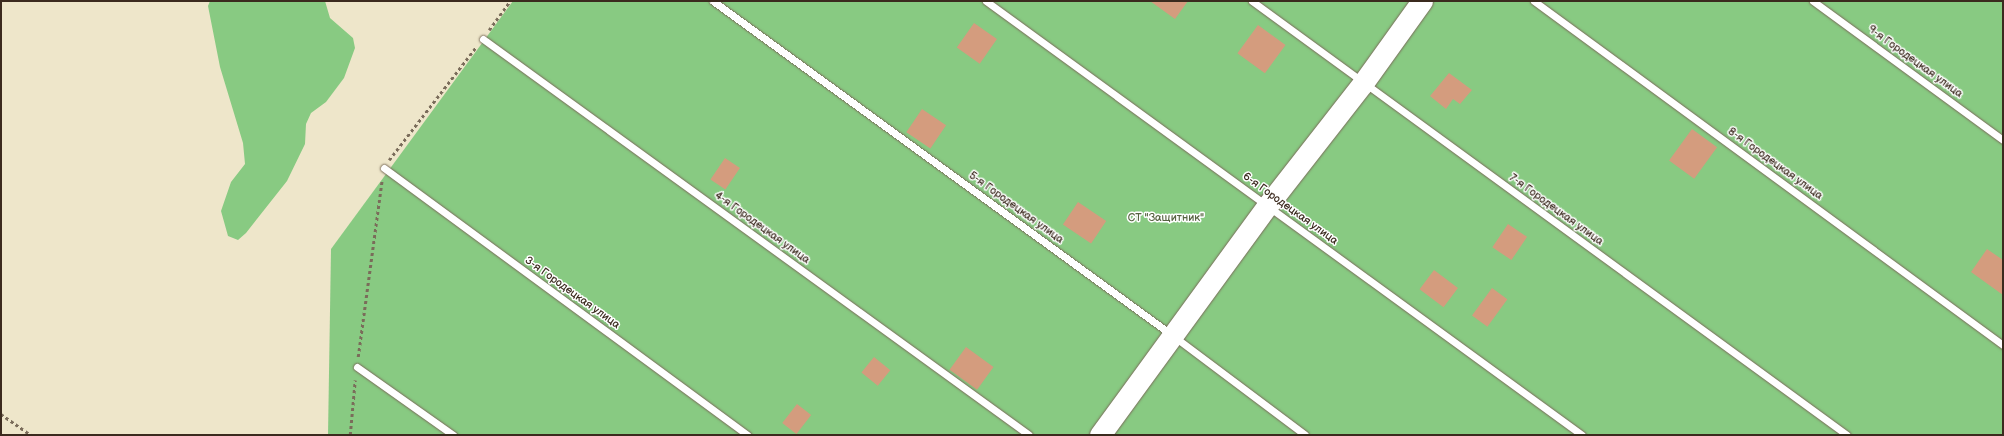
<!DOCTYPE html>
<meta charset="utf-8">
<style>
body{margin:0}
#map{position:relative;width:2004px;height:436px;overflow:hidden;background:#eee6ca;font-family:"Balsamiq Sans",sans-serif}
div>[style]{position:absolute}
[style*='--x']{left:calc(var(--x)*1px);top:calc(var(--y)*1px);width:calc(var(--w)*1px);rotate:calc(var(--a)*1deg)}
.green>*{inset:0;background:#88ca82}
.building>*{inset:0;background:#d49c7e;transform-origin:0 0}
.path>*{height:2.5px;margin-top:-1.25px;transform-origin:0;background:repeating-linear-gradient(90deg,#7a6c5a 0 3px,transparent 0 6px)}
.roads{filter:drop-shadow(0 0 1px #7a6c5a) drop-shadow(0 0 1px #7a6c5a)}
.lane>*{height:7px;margin:-3.5px;padding:0 3.5px;transform-origin:3.5px;border-radius:3.5px;background:#fff}
.secondary>*{height:21px;margin:-10.5px;padding:0 10.5px;transform-origin:10.5px;border-radius:10.5px;background:#fff}
span{translate:-50% -50%;white-space:nowrap;text-align:center;line-height:1.15;-webkit-text-stroke:3px #fff;paint-order:stroke}
.street-label{font-size:11px;color:#3b2a1e}
.park-label{font-size:11px;color:#566241}
.frame{position:absolute;inset:0;border:2px solid #3b2a1e;pointer-events:none}
</style>
<div id="map">
<div class="green">
<div style="clip-path:polygon(210px 1px,325px 1px,330px 18px,353px 38px,355px 48px,344px 78px,326px 102px,311px 113px,306px 124px,305px 144px,287px 181px,246px 233px,238px 240px,228px 236px,221px 211px,231px 182px,245px 164px,243px 143px,220px 67px,208px 6px)"></div>
<div style="clip-path:polygon(513px 1px,2003px 1px,2003px 435px,328px 435px,331px 249px)"></div>
</div>
<div class="building">
<div style="clip-path:polygon(1150px 1px,1188px 1px,1175px 19px)"></div>
<div style="left:974px;top:23px;width:28px;height:30px;rotate:35deg"></div>
<div style="left:1258px;top:25px;width:34px;height:35px;rotate:36deg"></div>
<div style="clip-path:polygon(1449px 73px,1472px 90px,1460px 104px,1453px 99px,1446px 109px,1430px 96px)"></div>
<div style="left:922px;top:109px;width:29px;height:28px;rotate:34deg"></div>
<div style="left:1692px;top:129px;width:31px;height:39px;rotate:36deg"></div>
<div style="left:725px;top:158px;width:18px;height:26px;rotate:34deg"></div>
<div style="left:1078px;top:202px;width:34px;height:27px;rotate:34deg"></div>
<div style="left:1508px;top:224px;width:23px;height:28px;rotate:34deg"></div>
<div style="clip-path:polygon(1987px 249px,2003px 260px,2003px 295px,1971px 272px)"></div>
<div style="left:1434px;top:270px;width:30px;height:24px;rotate:37deg"></div>
<div style="left:1492px;top:288px;width:19px;height:34px;rotate:36deg"></div>
<div style="left:966px;top:347px;width:34px;height:28px;rotate:36deg"></div>
<div style="left:874px;top:357px;width:21px;height:20px;rotate:39deg"></div>
<div style="left:797px;top:404px;width:18px;height:24px;rotate:38deg"></div>
</div>
<div class="path">
<div style="--x:489;--y:30;--w:36;--a:-54"></div>
<div style="--x:389;--y:160;--w:143;--a:-52.4"></div>
<div style="--x:358;--y:357;--w:179;--a:-82.3"></div>
<div style="--x:1;--y:414;--w:37;--a:35"></div>
<div style="--x:350;--y:435;--w:55;--a:-84.8"></div>
</div>
<div class="roads">
<div class="lane">
<div style="--x:713;--y:1;--w:568;--a:36.04"></div>
<div style="--x:1172;--y:335;--w:166;--a:36.9"></div>
<div style="--x:986;--y:1;--w:737;--a:36.06"></div>
<div style="--x:1252;--y:1;--w:736;--a:36.11"></div>
<div style="--x:1534;--y:1;--w:582;--a:36.26"></div>
<div style="--x:1813;--y:1;--w:235;--a:36.2"></div>
<div style="--x:483;--y:39;--w:674;--a:35.95"></div>
<div style="--x:384;--y:168;--w:451;--a:36.3"></div>
<div style="--x:357;--y:367;--w:118;--a:35.3"></div>
</div>
<div class="secondary">
<div style="--x:1100;--y:435;--w:283;--a:-53.9"></div>
<div style="--x:1267;--y:206;--w:156;--a:-52"></div>
<div style="--x:1363;--y:83;--w:101;--a:-54.3"></div>
</div>
</div>
<div class="street-label">
<span style="left:1915px;top:62px;rotate:36deg">9-я Городецкая улица</span>
<span style="left:1775px;top:164px;rotate:36deg">8-я Городецкая улица</span>
<span style="left:1016px;top:208px;rotate:36deg">5-я Городецкая улица</span>
<span style="left:1290px;top:209px;rotate:36deg">6-я Городецкая улица</span>
<span style="left:1556px;top:210px;rotate:36deg">7-я Городецкая улица</span>
<span style="left:762px;top:228px;rotate:36deg">4-я Городецкая улица</span>
<span style="left:572px;top:293px;rotate:36deg">3-я Городецкая улица</span>
</div>
<div class="park-label">
<span style="left:1166px;top:218px">СТ "Защитник"</span>
</div>
<div class="frame"></div>
</div>
